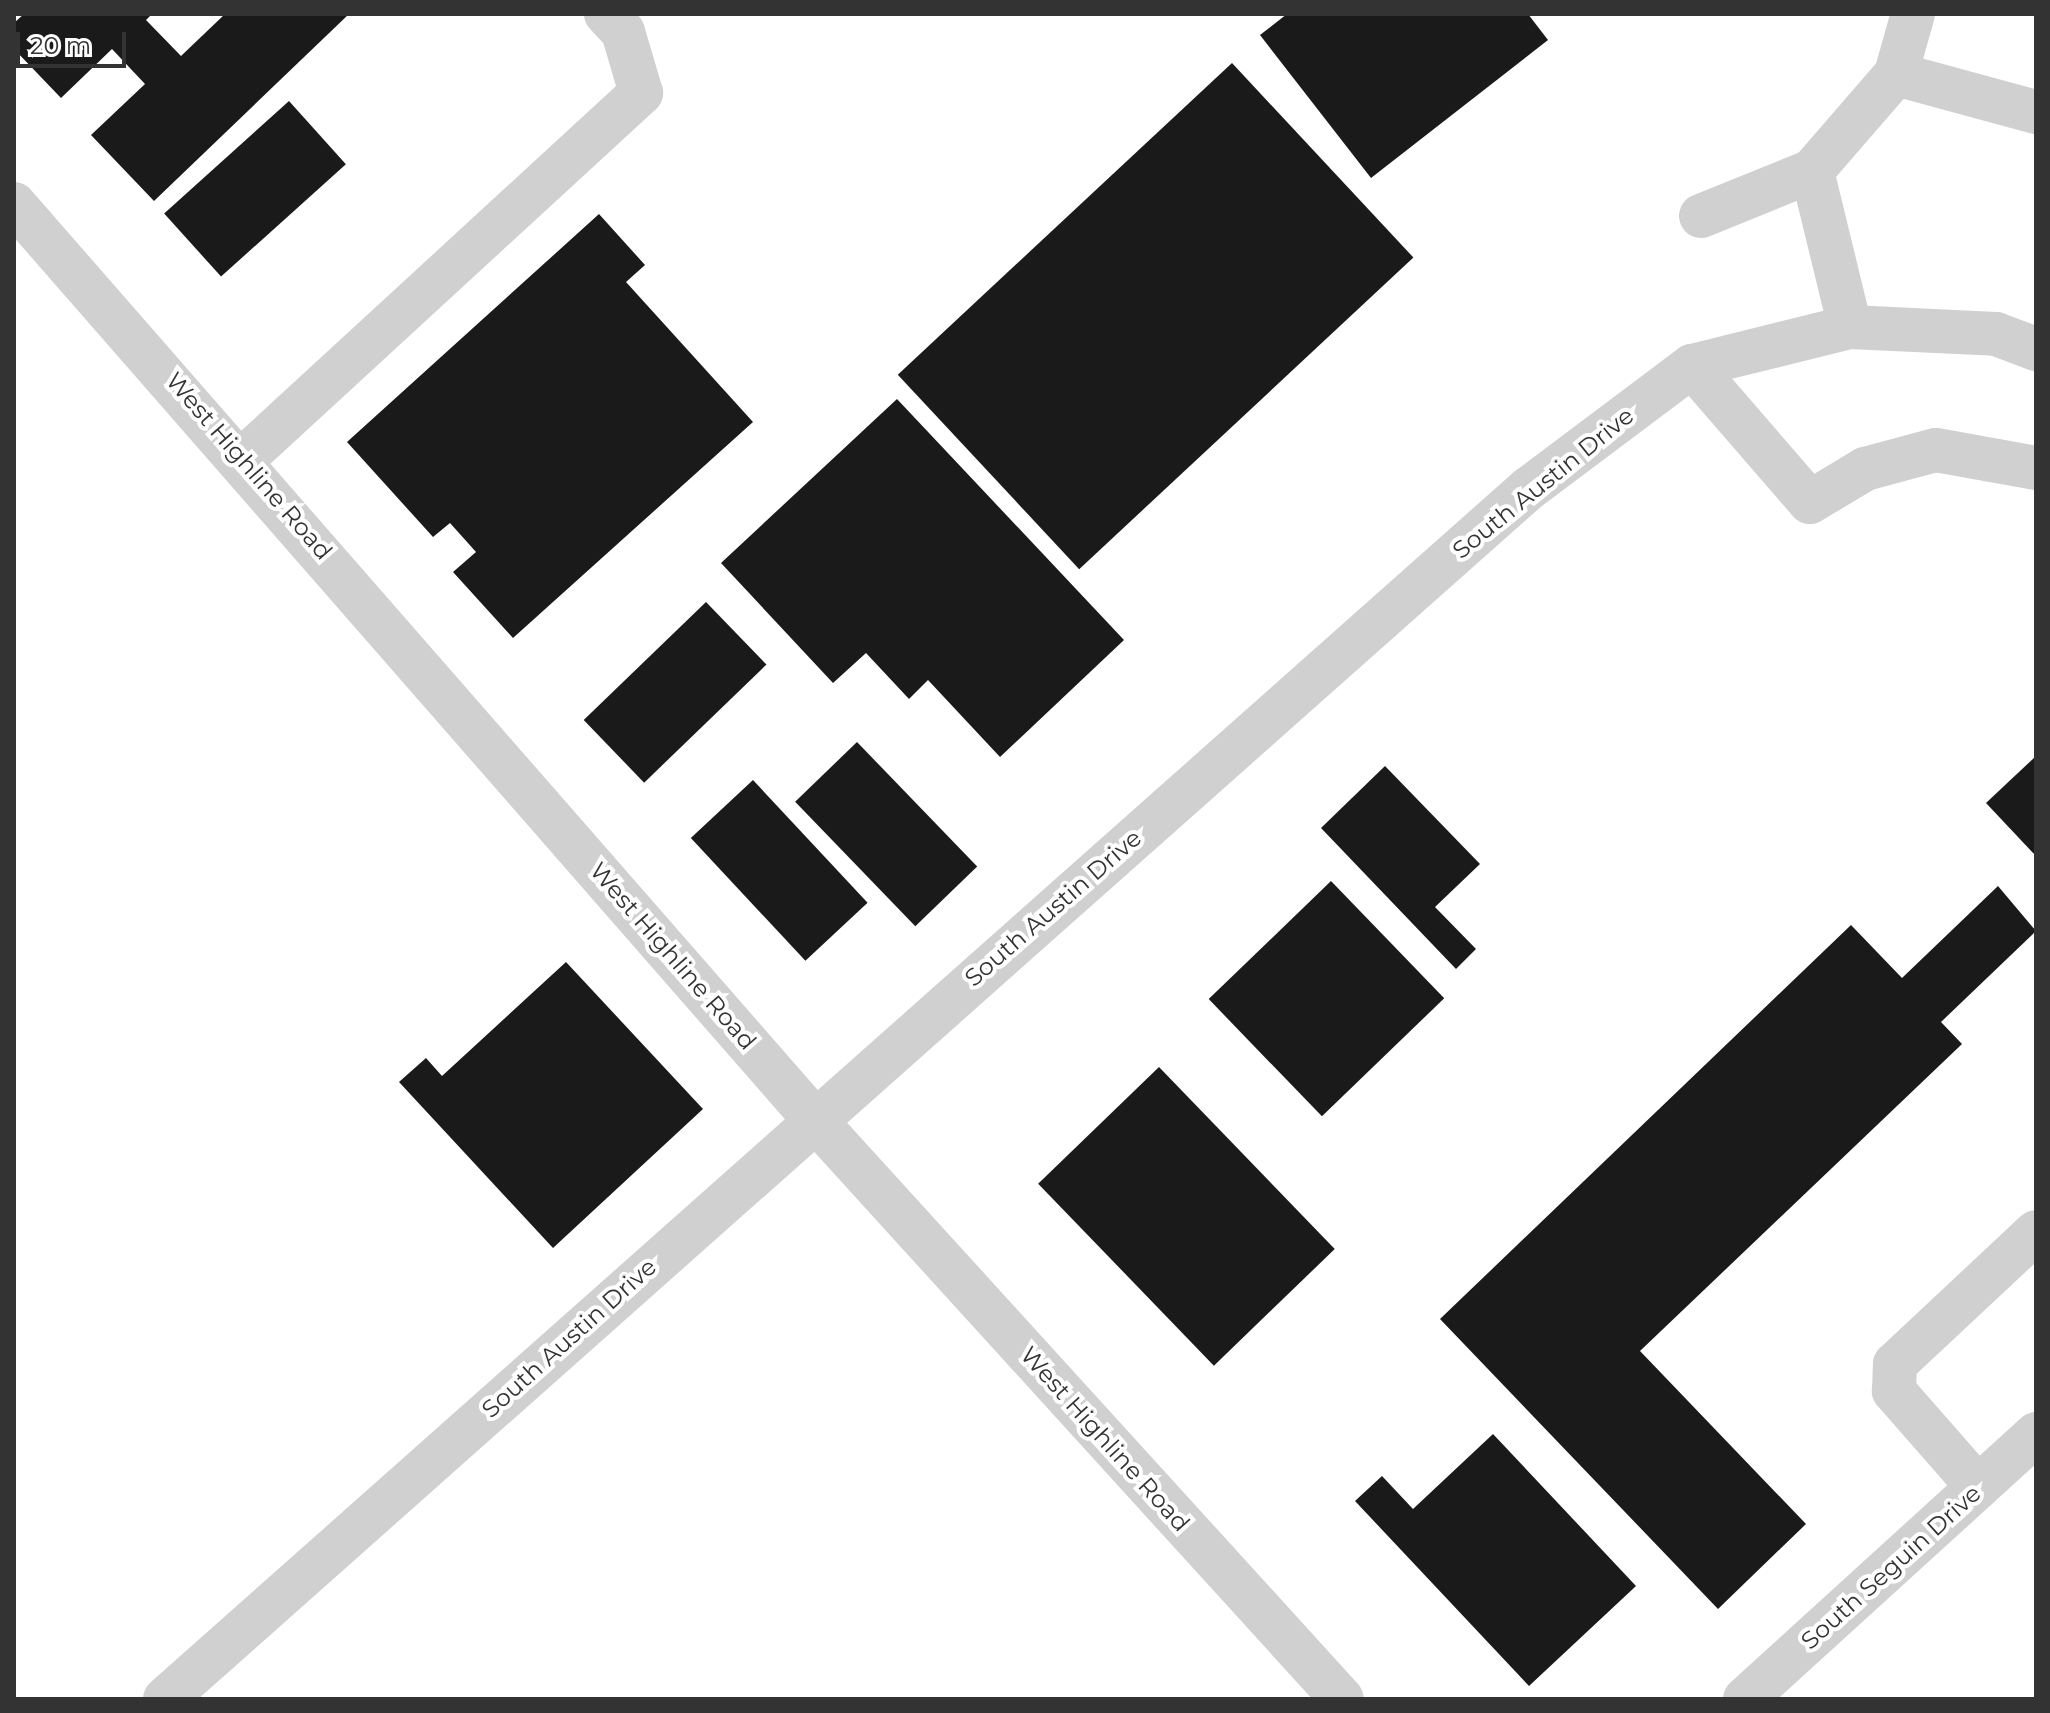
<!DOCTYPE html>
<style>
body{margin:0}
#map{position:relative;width:2050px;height:1713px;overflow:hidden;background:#fff;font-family:Montserrat,sans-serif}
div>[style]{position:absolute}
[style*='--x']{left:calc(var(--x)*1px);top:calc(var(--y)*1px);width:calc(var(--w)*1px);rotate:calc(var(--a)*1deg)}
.building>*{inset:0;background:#1a1a1a;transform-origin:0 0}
.minor>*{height:44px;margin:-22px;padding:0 22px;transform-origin:22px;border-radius:22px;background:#d0d0d0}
span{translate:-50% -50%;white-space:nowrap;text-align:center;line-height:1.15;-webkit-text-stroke:8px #fff;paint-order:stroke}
.street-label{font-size:24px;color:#333}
.frame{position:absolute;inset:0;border:16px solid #333;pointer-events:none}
.scale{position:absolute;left:16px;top:32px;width:110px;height:36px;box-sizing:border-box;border:4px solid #333;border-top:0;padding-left:10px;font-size:24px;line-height:28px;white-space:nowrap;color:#333;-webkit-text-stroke:6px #fff;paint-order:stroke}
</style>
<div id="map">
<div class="building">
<div style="clip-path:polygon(24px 14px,152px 14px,146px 20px,181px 56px,225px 14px,349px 14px,154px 201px,91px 135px,145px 84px,112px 49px,61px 98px,14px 49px,14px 23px)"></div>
<div style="clip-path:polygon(1287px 14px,1528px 14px,1548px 40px,1371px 178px,1260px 35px)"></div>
<div style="left:1232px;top:63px;width:266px;height:457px;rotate:47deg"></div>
<div style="left:289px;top:101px;width:85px;height:168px;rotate:48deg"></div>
<div style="clip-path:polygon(599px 214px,645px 265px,626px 282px,753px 422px,513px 638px,453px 572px,476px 552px,450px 523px,433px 537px,347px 442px)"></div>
<div style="clip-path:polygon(897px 399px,1124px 640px,1000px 757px,928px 680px,909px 699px,866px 653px,833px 683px,721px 563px)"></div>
<div style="left:706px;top:602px;width:87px;height:170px;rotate:46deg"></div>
<div style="left:857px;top:742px;width:173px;height:86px;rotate:46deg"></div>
<div style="clip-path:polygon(2036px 756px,2036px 856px,1986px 803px)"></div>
<div style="clip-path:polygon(1385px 766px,1480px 864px,1435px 907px,1476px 949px,1456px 969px,1321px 828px)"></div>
<div style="left:753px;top:780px;width:168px;height:85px;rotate:47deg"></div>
<div style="left:1331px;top:881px;width:163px;height:170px;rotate:46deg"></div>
<div style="clip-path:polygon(1998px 886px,2036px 931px,1941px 1022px,1962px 1044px,1640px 1351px,1806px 1524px,1718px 1609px,1440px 1319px,1851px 925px,1902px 978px)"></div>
<div style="clip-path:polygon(566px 962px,703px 1109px,553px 1248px,399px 1082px,426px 1058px,442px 1076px)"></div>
<div style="left:1159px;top:1067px;width:253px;height:168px;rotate:46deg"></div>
<div style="clip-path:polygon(1493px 1434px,1636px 1586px,1529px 1686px,1355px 1501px,1382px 1476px,1413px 1509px)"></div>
</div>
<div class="minor">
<div style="--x:1896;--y:74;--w:145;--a:15.2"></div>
<div style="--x:14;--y:204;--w:1215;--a:48.84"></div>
<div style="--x:814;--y:1119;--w:784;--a:47.69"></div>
<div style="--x:1701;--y:216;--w:120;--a:-22.1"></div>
<div style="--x:1850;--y:327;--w:161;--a:-103.7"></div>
<div style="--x:1812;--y:171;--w:128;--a:-49.1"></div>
<div style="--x:1896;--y:74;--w:62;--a:-74.2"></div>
<div style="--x:1692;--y:366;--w:180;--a:49.1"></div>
<div style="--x:1810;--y:502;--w:64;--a:-31"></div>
<div style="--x:1865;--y:469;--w:73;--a:-15"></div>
<div style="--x:1936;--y:450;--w:102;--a:10.2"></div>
<div style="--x:243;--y:459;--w:541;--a:-42.6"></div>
<div style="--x:641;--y:93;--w:64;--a:-106.4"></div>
<div style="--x:623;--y:32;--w:25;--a:-133"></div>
<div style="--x:1978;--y:1487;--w:128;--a:-131.2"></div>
<div style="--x:1894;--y:1391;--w:27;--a:-88"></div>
<div style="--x:1895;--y:1364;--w:193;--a:-43.1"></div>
<div style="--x:165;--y:1699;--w:1823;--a:-41.6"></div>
<div style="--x:1528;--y:489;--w:205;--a:-36.9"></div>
<div style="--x:1692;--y:366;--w:163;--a:-13.9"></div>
<div style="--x:1850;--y:327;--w:146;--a:2.7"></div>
<div style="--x:1996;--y:334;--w:43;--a:20.6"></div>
<div style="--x:1745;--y:1699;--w:394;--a:-42.3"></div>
</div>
<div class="street-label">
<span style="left:249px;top:466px;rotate:49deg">West Highline Road</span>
<span style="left:1543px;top:483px;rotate:-39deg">South Austin Drive</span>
<span style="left:1053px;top:908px;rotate:-41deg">South Austin Drive</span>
<span style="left:673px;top:956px;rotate:49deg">West Highline Road</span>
<span style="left:569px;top:1338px;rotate:-42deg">South Austin Drive</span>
<span style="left:1105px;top:1439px;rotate:48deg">West Highline Road</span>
<span style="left:1891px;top:1567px;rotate:-42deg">South Seguin Drive</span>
</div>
<div class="frame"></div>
<div class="scale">20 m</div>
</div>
